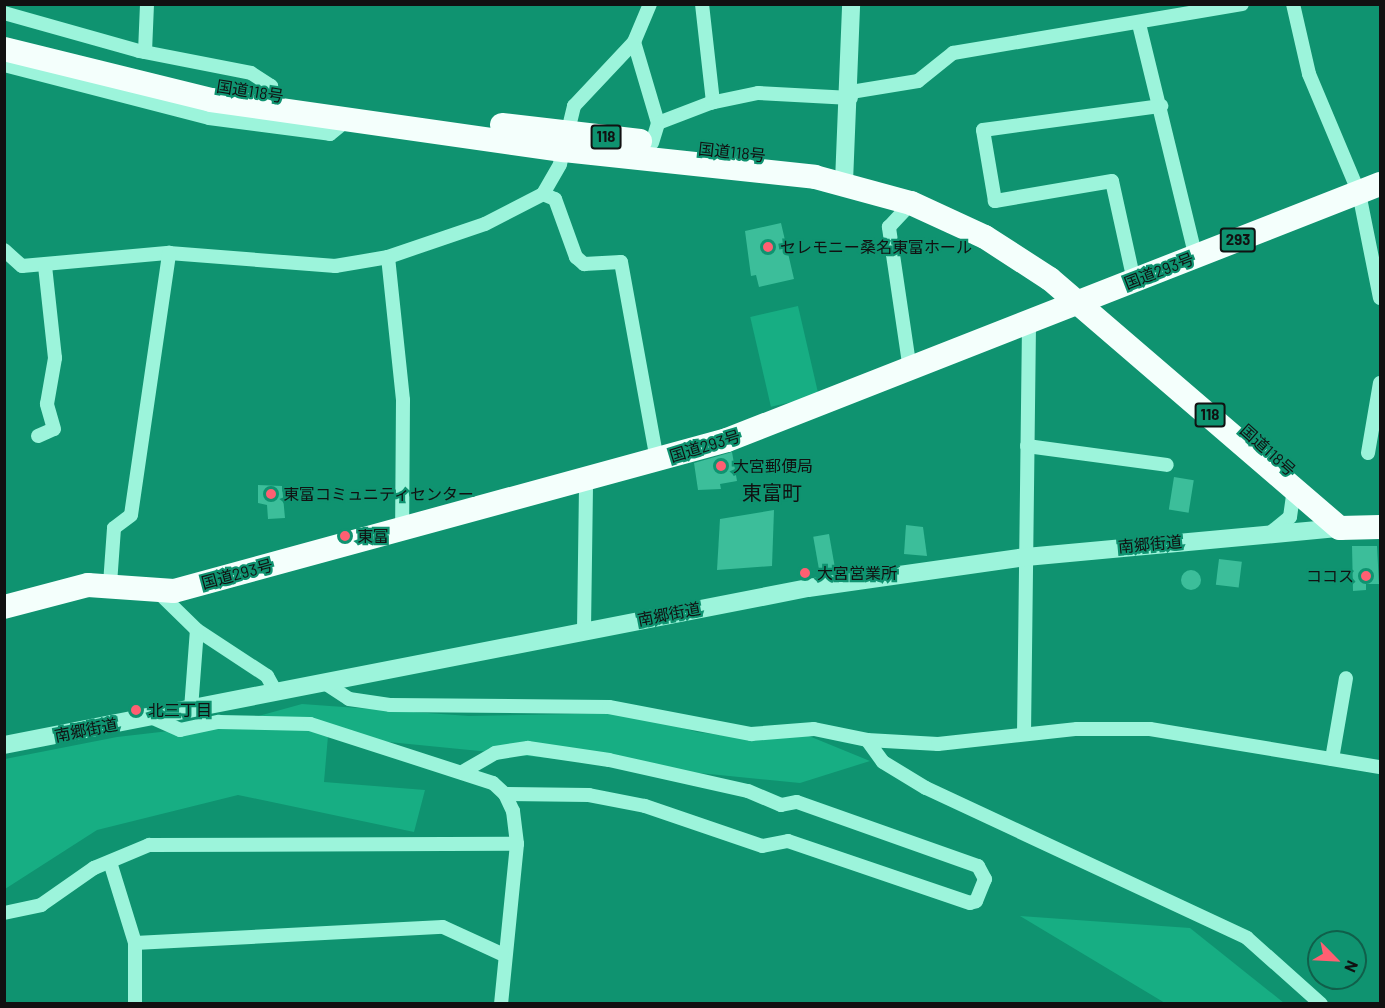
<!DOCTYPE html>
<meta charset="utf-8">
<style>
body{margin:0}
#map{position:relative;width:1385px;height:1008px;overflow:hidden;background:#0f9370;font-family:Barlow,"Noto Sans JP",sans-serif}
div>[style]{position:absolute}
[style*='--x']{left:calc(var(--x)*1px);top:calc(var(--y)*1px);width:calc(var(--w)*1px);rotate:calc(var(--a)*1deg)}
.green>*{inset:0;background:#17ae83;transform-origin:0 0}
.building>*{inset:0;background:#3cbe9a;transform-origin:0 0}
.round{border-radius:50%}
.minor>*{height:14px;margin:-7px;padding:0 7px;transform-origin:7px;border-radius:7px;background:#9cf4db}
.tertiary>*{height:18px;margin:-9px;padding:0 9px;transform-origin:9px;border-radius:9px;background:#9cf4db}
.trunk>*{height:24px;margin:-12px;padding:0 12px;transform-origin:12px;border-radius:12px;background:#f4fffc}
.dots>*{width:16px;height:16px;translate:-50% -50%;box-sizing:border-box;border:3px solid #0f9370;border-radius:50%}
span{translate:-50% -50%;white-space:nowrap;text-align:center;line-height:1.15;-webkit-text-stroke:4.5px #0f9370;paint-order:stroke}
.shield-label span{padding:2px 4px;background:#0f9370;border:2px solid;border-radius:4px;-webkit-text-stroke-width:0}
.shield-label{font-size:15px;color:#111;font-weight:700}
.street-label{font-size:16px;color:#111}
.poi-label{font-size:16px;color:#111}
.left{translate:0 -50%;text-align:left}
.right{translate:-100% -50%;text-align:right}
.quarter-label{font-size:20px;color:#111}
.frame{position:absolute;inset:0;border:6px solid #111;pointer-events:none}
.north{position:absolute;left:1307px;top:930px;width:60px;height:60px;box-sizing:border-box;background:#0f9370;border:2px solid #105f4a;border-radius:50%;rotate:114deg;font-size:16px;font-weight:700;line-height:24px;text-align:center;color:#111}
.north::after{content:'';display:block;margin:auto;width:21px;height:27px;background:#ff5f72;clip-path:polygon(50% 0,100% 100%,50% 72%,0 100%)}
</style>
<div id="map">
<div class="green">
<div style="left:798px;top:306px;width:92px;height:49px;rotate:77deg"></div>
<div style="clip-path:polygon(302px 704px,469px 716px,630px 713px,697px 732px,760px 740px,804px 734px,870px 761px,800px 783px,328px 736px,324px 782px,425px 790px,414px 832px,238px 795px,97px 830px,5px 889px,5px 759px,117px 737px,230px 724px)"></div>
<div style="clip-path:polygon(1020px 916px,1190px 928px,1284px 1003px,1165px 1003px)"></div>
</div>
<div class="building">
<div style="clip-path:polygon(781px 223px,794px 279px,759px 287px,756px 275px,751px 276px,745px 231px)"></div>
<div style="clip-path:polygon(732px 452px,737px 481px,720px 484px,721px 489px,698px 490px,694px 463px)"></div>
<div style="left:1174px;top:477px;width:20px;height:33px;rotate:9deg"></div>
<div style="clip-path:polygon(258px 485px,282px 486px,285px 518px,268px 519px,267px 505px,258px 503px)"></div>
<div style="clip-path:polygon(774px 510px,772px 566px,717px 570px,720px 519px)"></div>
<div style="clip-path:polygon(906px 525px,923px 527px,927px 556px,904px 554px)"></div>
<div style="left:829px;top:534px;width:35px;height:16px;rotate:80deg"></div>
<div style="clip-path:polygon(1352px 546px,1377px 546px,1379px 584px,1366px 584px,1366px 590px,1353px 591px)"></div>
<div style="left:1219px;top:559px;width:23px;height:26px;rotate:7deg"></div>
<div class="round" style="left:1181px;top:570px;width:20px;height:20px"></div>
</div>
<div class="minor">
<div style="--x:702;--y:4;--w:99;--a:83.6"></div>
<div style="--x:1293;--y:4;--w:72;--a:77.1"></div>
<div style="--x:1309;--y:74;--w:129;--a:67.2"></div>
<div style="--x:1359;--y:193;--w:107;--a:78.7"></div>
<div style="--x:4;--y:13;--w:140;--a:15.7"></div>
<div style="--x:139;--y:51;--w:114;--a:11.1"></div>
<div style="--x:251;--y:73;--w:24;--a:33"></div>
<div style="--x:271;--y:86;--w:8;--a:83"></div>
<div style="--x:1139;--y:24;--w:240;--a:76.3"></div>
<div style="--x:634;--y:42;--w:84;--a:73.5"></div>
<div style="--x:145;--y:52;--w:48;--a:-87.6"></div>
<div style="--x:4;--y:65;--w:212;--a:14.5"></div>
<div style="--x:209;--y:118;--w:122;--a:7.5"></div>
<div style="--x:330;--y:134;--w:22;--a:-39"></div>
<div style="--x:851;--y:92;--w:68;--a:-9.3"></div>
<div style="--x:918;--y:81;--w:45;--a:-38.7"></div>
<div style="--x:953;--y:53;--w:293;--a:-9.6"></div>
<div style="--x:652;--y:143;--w:21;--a:-73"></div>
<div style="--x:658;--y:123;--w:56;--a:-21"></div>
<div style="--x:710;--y:103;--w:49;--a:-11.8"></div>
<div style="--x:758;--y:93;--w:93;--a:3.1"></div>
<div style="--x:543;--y:194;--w:13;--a:23"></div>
<div style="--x:555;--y:199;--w:62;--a:70.1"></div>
<div style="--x:576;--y:257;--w:11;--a:41"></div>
<div style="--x:584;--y:264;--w:37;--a:-3"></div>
<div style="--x:621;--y:262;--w:201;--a:79.7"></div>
<div style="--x:4;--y:250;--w:24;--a:42"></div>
<div style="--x:22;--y:266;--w:148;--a:-5.1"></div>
<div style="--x:169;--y:253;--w:167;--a:4.5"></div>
<div style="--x:335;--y:266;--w:54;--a:-9.6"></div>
<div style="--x:388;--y:257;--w:102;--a:-18.8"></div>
<div style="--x:485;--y:224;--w:65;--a:-27.3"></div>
<div style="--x:543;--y:194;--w:34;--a:-60"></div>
<div style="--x:560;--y:164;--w:60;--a:-76.4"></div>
<div style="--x:574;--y:106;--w:88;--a:-46.8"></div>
<div style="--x:634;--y:42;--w:41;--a:-67.2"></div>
<div style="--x:388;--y:257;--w:144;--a:84"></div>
<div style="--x:403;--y:400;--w:130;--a:90.4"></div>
<div style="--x:1134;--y:281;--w:102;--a:-102.4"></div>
<div style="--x:1112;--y:181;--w:119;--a:170.3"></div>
<div style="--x:995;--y:201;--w:72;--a:-99.6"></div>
<div style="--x:983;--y:130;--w:180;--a:-7.7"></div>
<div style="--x:910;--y:370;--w:145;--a:-98.4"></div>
<div style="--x:889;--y:227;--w:33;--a:-47"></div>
<div style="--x:38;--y:436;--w:17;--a:-24"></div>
<div style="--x:54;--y:429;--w:26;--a:-106"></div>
<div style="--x:47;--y:404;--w:47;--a:-80.1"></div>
<div style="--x:55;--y:358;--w:93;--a:-96.2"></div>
<div style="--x:1027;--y:446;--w:141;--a:7.7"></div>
<div style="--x:1368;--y:453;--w:71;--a:-80.3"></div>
<div style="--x:1269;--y:534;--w:27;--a:-39"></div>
<div style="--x:1290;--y:517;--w:30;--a:-82"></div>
<div style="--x:110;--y:584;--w:56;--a:-85.9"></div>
<div style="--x:114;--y:528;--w:21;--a:-37"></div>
<div style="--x:131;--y:515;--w:265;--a:-81.7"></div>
<div style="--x:158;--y:592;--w:54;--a:44.3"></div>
<div style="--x:197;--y:630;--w:84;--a:33.3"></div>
<div style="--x:267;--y:676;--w:18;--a:61"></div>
<div style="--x:584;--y:630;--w:151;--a:-89.2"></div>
<div style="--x:323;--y:682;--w:31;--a:33"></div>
<div style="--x:349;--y:699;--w:41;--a:8.3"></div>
<div style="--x:390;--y:705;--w:219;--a:0.5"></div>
<div style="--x:609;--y:707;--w:145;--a:10.8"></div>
<div style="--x:751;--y:734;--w:63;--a:-4.5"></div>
<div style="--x:814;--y:729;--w:54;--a:11.7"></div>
<div style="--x:867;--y:740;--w:71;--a:3.2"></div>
<div style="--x:938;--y:744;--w:140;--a:-6.2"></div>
<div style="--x:1077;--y:729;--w:73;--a:0"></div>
<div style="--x:1150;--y:729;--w:233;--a:9.4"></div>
<div style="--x:191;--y:709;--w:79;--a:-85.7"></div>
<div style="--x:151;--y:717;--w:32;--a:24"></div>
<div style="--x:180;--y:730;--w:40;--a:-12"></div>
<div style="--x:219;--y:722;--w:91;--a:1.3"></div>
<div style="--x:310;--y:724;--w:192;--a:17.9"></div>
<div style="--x:493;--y:783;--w:16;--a:43"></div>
<div style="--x:505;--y:794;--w:19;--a:65"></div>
<div style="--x:513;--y:811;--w:33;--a:83"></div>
<div style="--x:517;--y:844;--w:161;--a:95.7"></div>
<div style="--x:1024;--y:734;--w:412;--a:-89.3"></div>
<div style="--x:867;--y:740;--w:27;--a:54"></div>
<div style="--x:883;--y:762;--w:50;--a:31.2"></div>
<div style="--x:926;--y:788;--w:354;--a:25"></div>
<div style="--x:1247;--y:938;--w:99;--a:41.7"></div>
<div style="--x:1332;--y:759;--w:82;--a:-80.2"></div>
<div style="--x:464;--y:771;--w:36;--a:-30"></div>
<div style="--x:495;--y:753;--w:33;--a:-9"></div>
<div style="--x:528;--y:748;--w:82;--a:8.4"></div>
<div style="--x:609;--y:760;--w:142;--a:12.6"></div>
<div style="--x:748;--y:791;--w:36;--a:23"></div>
<div style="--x:781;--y:805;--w:16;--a:-11"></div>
<div style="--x:797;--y:802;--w:192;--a:19.5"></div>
<div style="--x:978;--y:866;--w:15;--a:62"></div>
<div style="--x:985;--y:879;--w:24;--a:112"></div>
<div style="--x:976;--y:901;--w:6;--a:162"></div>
<div style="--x:970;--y:903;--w:192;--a:-161.2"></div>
<div style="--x:788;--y:841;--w:26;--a:169"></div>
<div style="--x:762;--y:846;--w:124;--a:-161.1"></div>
<div style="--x:645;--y:806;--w:57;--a:-168.9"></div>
<div style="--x:589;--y:795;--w:84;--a:-179.3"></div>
<div style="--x:110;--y:862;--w:85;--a:72.8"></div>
<div style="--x:135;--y:943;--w:61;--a:90"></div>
<div style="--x:4;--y:913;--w:38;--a:-12"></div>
<div style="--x:41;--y:905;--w:65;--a:-34.9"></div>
<div style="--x:94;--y:868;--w:60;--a:-22.7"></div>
<div style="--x:149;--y:845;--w:368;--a:-0.2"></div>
<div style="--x:135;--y:943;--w:308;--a:-3"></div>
<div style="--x:443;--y:927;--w:65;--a:24.6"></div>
</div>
<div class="tertiary">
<div style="--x:844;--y:182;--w:178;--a:-87.7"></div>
<div style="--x:4;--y:745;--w:819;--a:-11.05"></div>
<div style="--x:808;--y:588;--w:220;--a:-8.1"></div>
<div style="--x:1026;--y:557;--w:315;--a:-5.3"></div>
</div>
<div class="trunk">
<div style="--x:4;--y:49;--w:213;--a:13.8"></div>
<div style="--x:211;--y:100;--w:357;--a:8.1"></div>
<div style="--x:564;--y:150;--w:252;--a:6.1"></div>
<div style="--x:815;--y:177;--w:99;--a:15.2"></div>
<div style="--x:911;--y:203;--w:81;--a:24.7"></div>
<div style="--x:985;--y:237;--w:77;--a:32.9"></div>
<div style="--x:1050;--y:279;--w:382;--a:40.7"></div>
<div style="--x:1340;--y:528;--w:40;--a:-1.4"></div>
<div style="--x:502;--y:125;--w:139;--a:6.6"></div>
<div style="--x:4;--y:607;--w:87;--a:-14.7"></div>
<div style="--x:88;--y:585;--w:86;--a:4"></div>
<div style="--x:174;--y:591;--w:573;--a:-15.27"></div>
<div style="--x:727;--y:440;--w:701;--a:-21.41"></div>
</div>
<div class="dots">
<div style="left:768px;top:247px;background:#ff5f72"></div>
<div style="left:721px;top:466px;background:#ff5f72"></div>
<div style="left:271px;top:494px;background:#ff5f72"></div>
<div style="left:345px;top:536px;background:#ff5f72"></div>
<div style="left:805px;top:573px;background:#ff5f72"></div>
<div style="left:1366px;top:576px;background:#ff5f72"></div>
<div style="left:136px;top:710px;background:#ff5f72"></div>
</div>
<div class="shield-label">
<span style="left:606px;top:137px">118</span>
<span style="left:1238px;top:240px">293</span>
<span style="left:1210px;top:415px">118</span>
</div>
<div class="street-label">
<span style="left:250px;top:91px;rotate:9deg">国道118号</span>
<span style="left:732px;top:152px;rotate:6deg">国道118号</span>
<span style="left:1159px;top:271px;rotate:-21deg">国道293号</span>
<span style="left:705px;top:446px;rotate:-17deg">国道293号</span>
<span style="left:1268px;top:450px;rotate:42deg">国道118号</span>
<span style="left:1150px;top:544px;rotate:-5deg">南郷街道</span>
<span style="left:237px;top:574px;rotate:-15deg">国道293号</span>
<span style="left:669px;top:614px;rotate:-11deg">南郷街道</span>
<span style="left:86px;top:730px;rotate:-11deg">南郷街道</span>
</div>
<div class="poi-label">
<span class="left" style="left:780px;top:247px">セレモニー桑名東富ホール</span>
<span class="left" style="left:733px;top:466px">大宮郵便局</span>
<span class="left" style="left:283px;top:494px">東富コミュニティセンター</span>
<span class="left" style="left:357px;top:536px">東富</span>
<span class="left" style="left:817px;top:573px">大宮営業所</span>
<span class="right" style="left:1354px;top:576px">ココス</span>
<span class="left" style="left:148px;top:710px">北三丁目</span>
</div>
<div class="quarter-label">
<span style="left:772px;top:492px">東富町</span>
</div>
<div class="frame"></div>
<div class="north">N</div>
</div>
